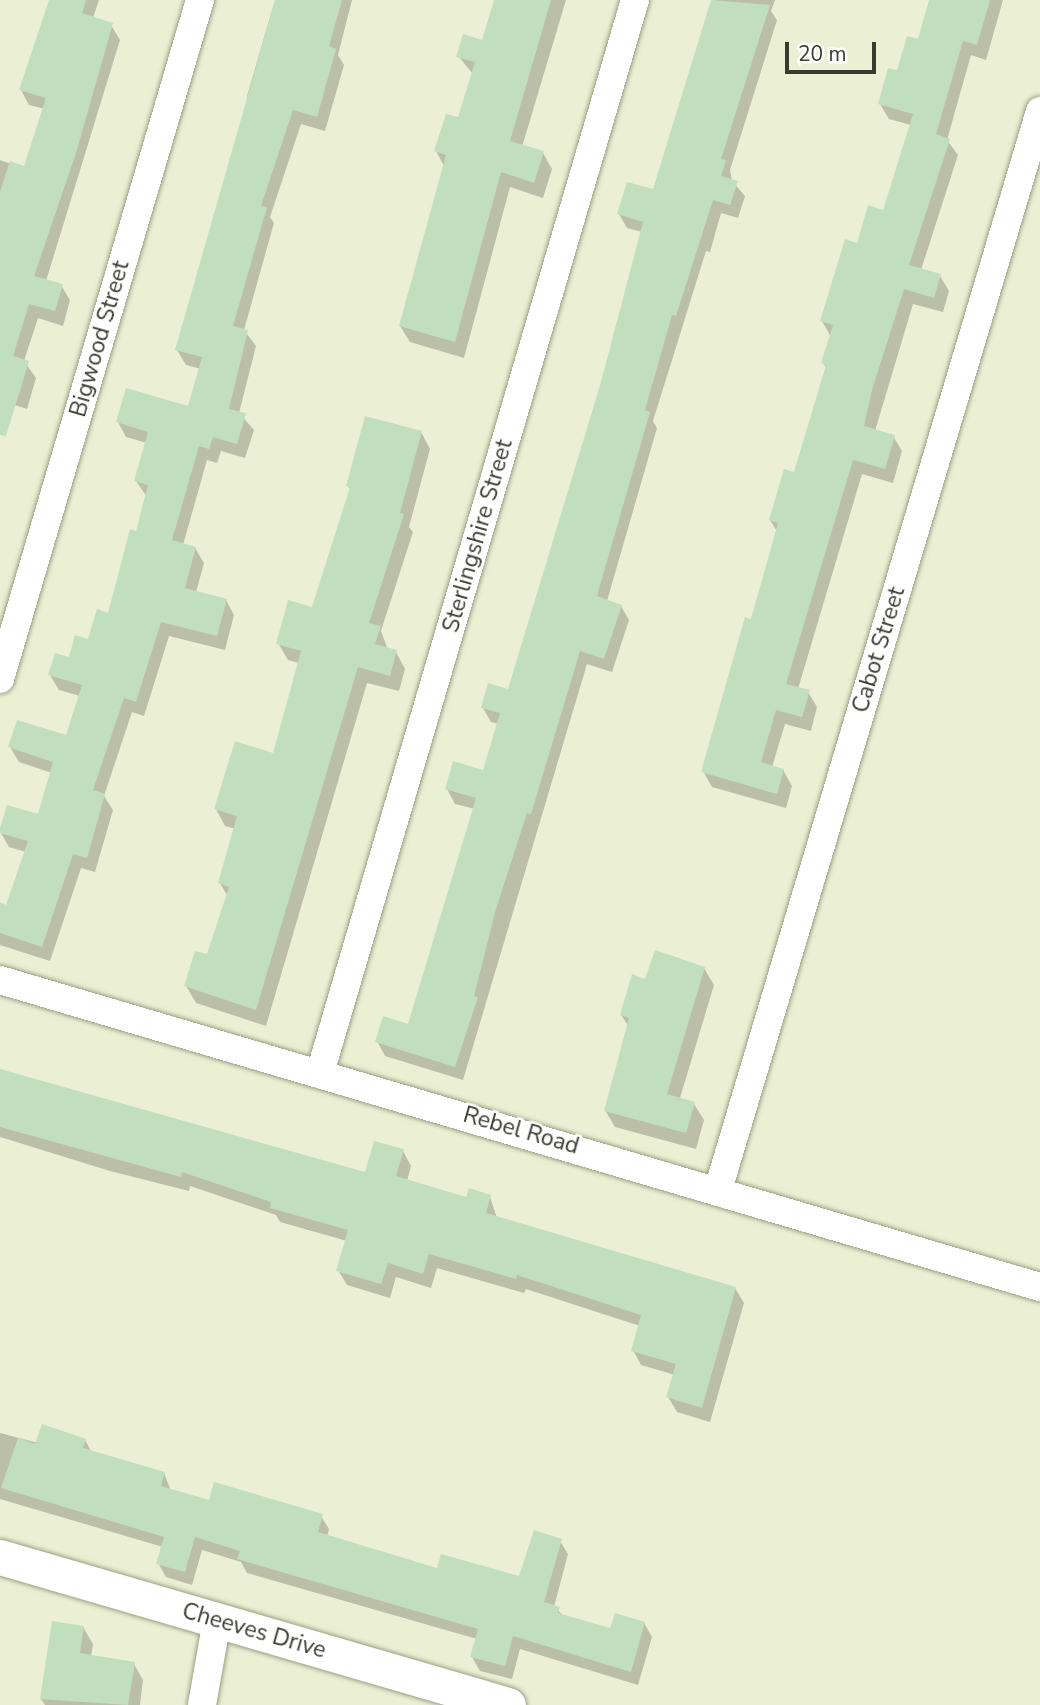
<!DOCTYPE html>
<style>
body{margin:0}
#map{position:relative;width:1040px;height:1705px;overflow:hidden;background:#ebefd3;font-family:"Nunito Sans",sans-serif}
div>[style]{position:absolute}
[style*='--x']{left:calc(var(--x)*1px);top:calc(var(--y)*1px);width:calc(var(--w)*1px);rotate:calc(var(--a)*1deg)}
.shadow>*{inset:0;background:#0003}
.building>*{inset:0;background:#c2dfbd}
.roads{filter:drop-shadow(0 0 2px #9c9f85) drop-shadow(0 0 2px #9c9f85)}
.minor>*{height:28px;margin:-14px;padding:0 14px;transform-origin:14px;border-radius:14px;background:#fff}
.tertiary>*{height:35px;margin:-17.5px;padding:0 17.5px;transform-origin:17.5px;border-radius:17.5px;background:#fff}
span{translate:-50% -50%;white-space:nowrap;text-align:center;line-height:1.15;-webkit-text-stroke:5px #fff;paint-order:stroke}
.street-label{font-size:23px;color:#3a3b30}
.scale{position:absolute;left:785px;top:42px;width:91px;height:32px;box-sizing:border-box;border:4px solid #3a3b30;border-top:0;padding-left:9px;font-size:21px;line-height:24px;white-space:nowrap;color:#3a3b30;-webkit-text-stroke:5px #fff;paint-order:stroke}
</style>
<div id="map">
<div class="shadow">
<div style="clip-path:polygon(51px 0,99px 0,93px 18px,111px 25px,120px 40px,46px 281px,61px 285px,70px 300px,63px 326px,38px 318px,24px 361px,36px 378px,27px 409px,8px 403px,0 430px,0 160px,25px 169px,45px 109px,29px 105px,21px 90px)"></div>
<div style="clip-path:polygon(275px 0,352px 0,338px 55px,344px 65px,325px 131px,301px 124px,270px 217px,274px 223px,244px 330px,256px 346px,239px 413px,254px 430px,245px 458px,221px 451px,217px 463px,207px 460px,183px 545px,195px 548px,204px 563px,196px 592px,226px 600px,234px 615px,225px 650px,169px 636px,144px 716px,132px 712px,104px 796px,113px 810px,95px 872px,81px 868px,50px 961px,0 945px,0 904px,8px 907px,26px 852px,9px 847px,1px 833px,40px 816px,52px 773px,19px 762px,10px 747px,67px 738px,80px 696px,59px 690px,50px 675px,89px 641px,109px 615px,137px 533px,147px 497px,136px 481px,147px 443px,126px 437px,118px 422px,189px 408px,201px 369px,186px 365px,177px 350px,251px 103px,247px 96px)"></div>
<div style="clip-path:polygon(496px 0,566px 0,522px 147px,543px 153px,552px 169px,543px 198px,510px 187px,464px 358px,410px 342px,400px 326px,444px 166px,436px 151px,459px 119px,473px 74px,458px 56px,484px 42px)"></div>
<div style="clip-path:polygon(714px 0,775px 0,771px 11px,777px 20px,730px 170px,732px 181px,745px 196px,738px 218px,721px 213px,710px 252px,706px 251px,653px 421px,657px 428px,607px 601px,621px 606px,629px 620px,612px 672px,587px 664px,463px 1080px,385px 1056px,377px 1041px,410px 1026px,475px 809px,455px 804px,447px 789px,485px 772px,499px 724px,491px 722px,483px 708px,509px 691px,603px 382px,642px 232px,627px 228px,619px 214px,655px 192px)"></div>
<div style="clip-path:polygon(931px 0,1003px 0,986px 60px,971px 55px,947px 140px,958px 155px,921px 270px,940px 276px,949px 291px,943px 312px,913px 304px,875px 431px,893px 436px,902px 451px,893px 483px,862px 474px,798px 689px,808px 692px,817px 707px,811px 731px,785px 724px,772px 767px,783px 770px,792px 786px,786px 808px,712px 787px,703px 771px,778px 533px,770px 520px,796px 475px,827px 369px,823px 363px,831px 337px,822px 321px,858px 245px,884px 212px,911px 125px,889px 119px,880px 104px,919px 41px)"></div>
<div style="clip-path:polygon(421px 432px,430px 449px,409px 527px,413px 532px,381px 631px,388px 650px,396px 652px,405px 669px,399px 691px,367px 683px,266px 1026px,196px 1003px,186px 986px,209px 957px,228px 897px,220px 883px,236px 829px,225px 826px,216px 809px,274px 755px,299px 663px,288px 660px,278px 643px,314px 609px,351px 491px,348px 486px)"></div>
<div style="clip-path:polygon(704px 968px,714px 985px,680px 1098px,694px 1104px,704px 1120px,696px 1149px,615px 1127px,605px 1110px,629px 1027px,621px 1015px,647px 981px)"></div>
<div style="clip-path:polygon(0 1071px,366px 1174px,403px 1151px,411px 1166px,407px 1181px,468px 1199px,490px 1197px,497px 1218px,735px 1288px,744px 1303px,710px 1422px,677px 1412px,668px 1397px,675px 1375px,641px 1365px,633px 1350px,640px 1326px,526px 1289px,524px 1293px,437px 1268px,431px 1288px,396px 1277px,390px 1298px,347px 1285px,338px 1270px,347px 1241px,280px 1222px,276px 1215px,190px 1186px,189px 1191px,110px 1171px,0 1137px)"></div>
<div style="clip-path:polygon(0 1433px,38px 1443px,85px 1440px,92px 1453px,164px 1473px,171px 1491px,210px 1503px,321px 1516px,329px 1529px,327px 1537px,438px 1570px,520px 1578px,560px 1541px,568px 1554px,554px 1607px,564px 1616px,612px 1630px,644px 1623px,652px 1637px,638px 1685px,520px 1649px,512px 1679px,480px 1671px,472px 1657px,477px 1639px,247px 1573px,241px 1562px,202px 1550px,192px 1585px,166px 1577px,158px 1563px,163px 1547px,0 1499px)"></div>
<div style="clip-path:polygon(54px 1623px,83px 1627px,93px 1644px,91px 1657px,134px 1664px,143px 1680px,140px 1705px,45px 1705px,41px 1699px)"></div>
</div>
<div class="building">
<div style="clip-path:polygon(49px 0,86px 0,82px 13px,113px 23px,76px 153px,34px 276px,63px 284px,55px 311px,29px 304px,13px 356px,29px 361px,6px 436px,0 435px,0 192px,10px 161px,24px 166px,46px 98px,19px 90px)"></div>
<div style="clip-path:polygon(275px 0,342px 0,329px 46px,336px 49px,317px 117px,293px 110px,261px 206px,267px 207px,233px 326px,248px 330px,229px 409px,246px 413px,237px 444px,213px 437px,209px 449px,199px 446px,172px 540px,196px 547px,185px 588px,227px 599px,217px 636px,161px 622px,136px 702px,124px 698px,93px 790px,105px 794px,87px 858px,73px 854px,42px 947px,0 933px,0 902px,6px 905px,28px 841px,0 833px,0 828px,7px 805px,38px 814px,53px 762px,8px 747px,17px 720px,66px 735px,82px 685px,48px 675px,55px 653px,69px 657px,75px 635px,88px 639px,97px 609px,108px 613px,130px 529px,136px 531px,148px 485px,134px 481px,148px 432px,116px 422px,126px 388px,188px 406px,202px 357px,175px 350px)"></div>
<div style="clip-path:polygon(494px 0,551px 0,510px 141px,544px 151px,534px 183px,501px 172px,455px 342px,399px 326px,446px 155px,434px 151px,446px 114px,458px 117px,475px 62px,456px 57px,463px 34px,482px 40px)"></div>
<div style="clip-path:polygon(711px 0,770px 5px,721px 159px,726px 160px,721px 176px,738px 181px,730px 205px,713px 200px,676px 316px,672px 315px,645px 410px,650px 412px,597px 596px,622px 605px,604px 659px,580px 651px,531px 814px,527px 813px,496px 909px,474px 996px,478px 997px,455px 1067px,375px 1042px,383px 1016px,408px 1024px,476px 798px,445px 789px,453px 761px,483px 770px,500px 713px,481px 708px,488px 683px,508px 689px,601px 382px,643px 222px,617px 214px,627px 182px,653px 189px)"></div>
<div style="clip-path:polygon(929px 0,990px 0,977px 45px,963px 41px,936px 134px,950px 139px,909px 265px,941px 274px,934px 298px,904px 289px,872px 390px,864px 426px,895px 435px,885px 469px,853px 460px,786px 684px,810px 690px,802px 717px,776px 710px,761px 762px,784px 769px,777px 794px,701px 772px,745px 617px,751px 619px,778px 523px,769px 520px,784px 469px,794px 472px,826px 365px,821px 363px,833px 325px,820px 321px,845px 239px,857px 243px,868px 205px,883px 210px,913px 114px,878px 104px,888px 68px,897px 70px,907px 36px,918px 39px)"></div>
<div style="clip-path:polygon(365px 416px,422px 431px,400px 513px,404px 514px,369px 623px,381px 626px,375px 644px,397px 650px,390px 676px,358px 667px,256px 1010px,184px 986px,195px 951px,207px 954px,229px 887px,218px 883px,237px 816px,214px 809px,235px 741px,273px 753px,301px 651px,276px 644px,288px 600px,312px 607px,350px 487px,346px 486px)"></div>
<div style="clip-path:polygon(655px 950px,705px 967px,667px 1094px,695px 1102px,686px 1133px,604px 1111px,629px 1018px,620px 1015px,632px 974px,645px 979px)"></div>
<div style="clip-path:polygon(0 1069px,365px 1172px,374px 1141px,404px 1149px,396px 1176px,466px 1197px,469px 1188px,491px 1195px,486px 1213px,736px 1287px,702px 1408px,666px 1397px,676px 1364px,631px 1351px,641px 1315px,517px 1275px,516px 1279px,429px 1254px,423px 1274px,388px 1263px,381px 1284px,336px 1271px,348px 1230px,270px 1208px,271px 1202px,182px 1172px,181px 1177px,0 1127px)"></div>
<div style="clip-path:polygon(42px 1424px,86px 1439px,83px 1448px,165px 1472px,161px 1486px,209px 1500px,214px 1482px,323px 1514px,318px 1532px,437px 1568px,441px 1554px,519px 1576px,534px 1530px,562px 1539px,544px 1602px,560px 1607px,558px 1613px,610px 1628px,615px 1613px,645px 1622px,631px 1672px,513px 1636px,505px 1666px,470px 1657px,478px 1629px,237px 1559px,240px 1551px,195px 1537px,185px 1572px,156px 1564px,164px 1537px,1px 1488px,18px 1438px,35px 1444px)"></div>
<div style="clip-path:polygon(52px 1621px,84px 1626px,80px 1653px,135px 1662px,128px 1705px,40px 1699px)"></div>
</div>
<div class="roads">
<div class="minor">
<div style="--x:0;--y:679;--w:708;--a:-73.59"></div>
<div style="--x:0;--y:980;--w:1084;--a:16.45"></div>
<div style="--x:320;--y:1073;--w:1118;--a:-73.64"></div>
<div style="--x:718;--y:1190;--w:1126;--a:-73.38"></div>
<div style="--x:202;--y:1705;--w:86;--a:-80"></div>
</div>
<div class="tertiary">
<div style="--x:0;--y:1557;--w:529;--a:16.24"></div>
</div>
</div>
<div class="street-label">
<span style="left:100px;top:339px;rotate:-74deg">Bigwood Street</span>
<span style="left:478px;top:536px;rotate:-74deg">Sterlingshire Street</span>
<span style="left:879px;top:650px;rotate:-73deg">Cabot Street</span>
<span style="left:521px;top:1131px;rotate:16deg">Rebel Road</span>
<span style="left:254px;top:1631px;rotate:16deg">Cheeves Drive</span>
</div>
<div class="scale">20 m</div>
</div>
